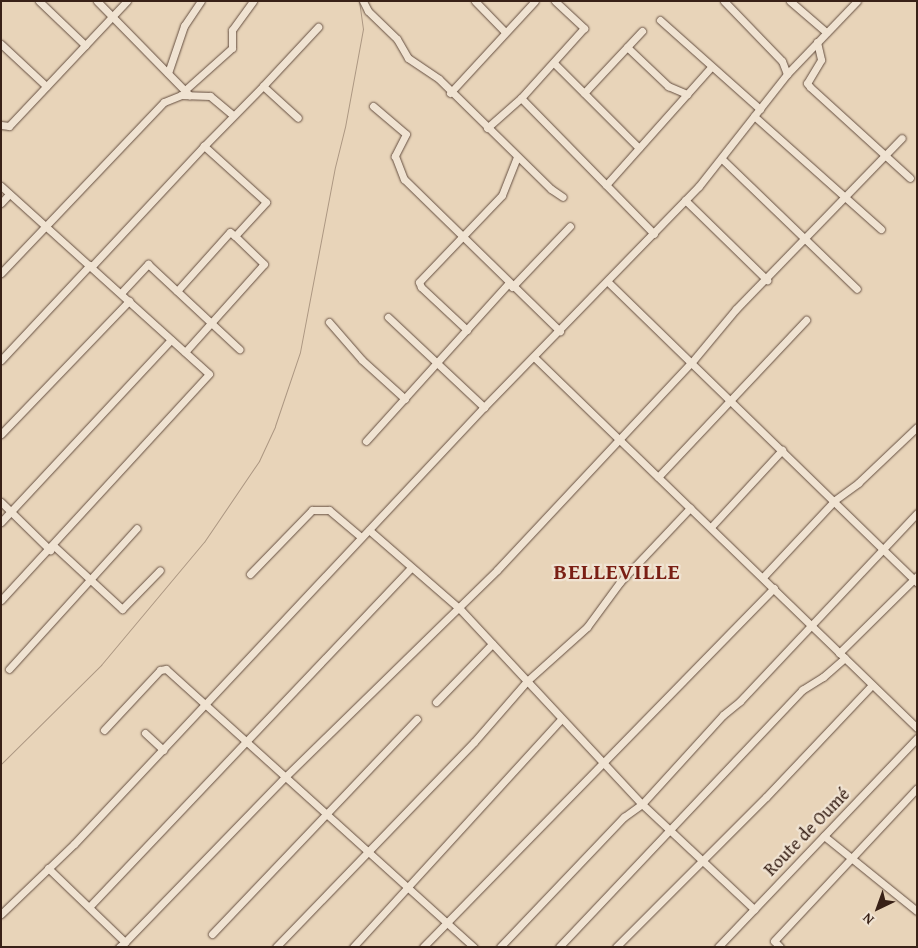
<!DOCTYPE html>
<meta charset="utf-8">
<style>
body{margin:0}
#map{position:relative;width:918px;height:948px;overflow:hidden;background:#e8d4b9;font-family:"Gentium Book Plus",serif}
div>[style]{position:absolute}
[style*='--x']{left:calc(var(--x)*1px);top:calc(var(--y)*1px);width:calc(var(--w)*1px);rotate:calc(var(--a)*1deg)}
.stream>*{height:1px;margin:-0.5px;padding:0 0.5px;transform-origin:0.5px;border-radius:0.5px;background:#ac9782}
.roads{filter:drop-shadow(0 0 1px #644e40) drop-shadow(0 0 1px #644e40)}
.minor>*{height:7px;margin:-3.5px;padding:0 3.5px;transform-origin:3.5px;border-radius:3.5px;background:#f0e3d2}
span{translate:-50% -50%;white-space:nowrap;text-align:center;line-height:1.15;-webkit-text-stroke:4.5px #f0e3d2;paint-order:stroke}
.street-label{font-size:18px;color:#382117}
.district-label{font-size:22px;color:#7a1f14;font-weight:700;letter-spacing:1px}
.frame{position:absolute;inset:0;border:2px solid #382117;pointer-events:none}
.north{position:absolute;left:853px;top:883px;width:50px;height:50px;-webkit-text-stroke:4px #f0e3d2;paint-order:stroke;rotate:222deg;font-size:14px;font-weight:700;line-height:20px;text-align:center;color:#382117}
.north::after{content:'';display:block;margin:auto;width:18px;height:22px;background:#382117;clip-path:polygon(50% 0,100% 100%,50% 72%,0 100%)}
</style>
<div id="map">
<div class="stream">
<div style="--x:1;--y:764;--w:141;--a:-44.7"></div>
<div style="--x:101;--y:665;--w:160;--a:-50.1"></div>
<div style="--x:204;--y:542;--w:98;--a:-55.8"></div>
<div style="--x:259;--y:461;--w:38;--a:-65"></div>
<div style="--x:275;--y:426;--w:78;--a:-71.3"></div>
<div style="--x:300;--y:352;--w:188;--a:-79.3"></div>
<div style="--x:335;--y:167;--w:41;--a:-76"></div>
<div style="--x:345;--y:127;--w:100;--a:-79.6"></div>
<div style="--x:363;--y:29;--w:28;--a:-98"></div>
</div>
<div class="roads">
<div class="minor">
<div style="--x:39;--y:1;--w:64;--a:43.7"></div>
<div style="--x:97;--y:1;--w:132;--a:45.6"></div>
<div style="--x:363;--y:1;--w:11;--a:63"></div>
<div style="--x:368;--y:11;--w:40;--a:44"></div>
<div style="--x:397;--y:39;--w:22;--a:60"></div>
<div style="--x:408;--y:58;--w:37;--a:34"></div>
<div style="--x:439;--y:79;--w:157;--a:44.5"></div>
<div style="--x:551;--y:189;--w:14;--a:34"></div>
<div style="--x:475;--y:1;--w:43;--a:45.9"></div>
<div style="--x:555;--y:1;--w:40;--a:43"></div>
<div style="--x:584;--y:28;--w:94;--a:132"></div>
<div style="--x:521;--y:98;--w:190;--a:45.6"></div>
<div style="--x:724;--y:1;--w:83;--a:46"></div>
<div style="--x:782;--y:61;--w:14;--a:69"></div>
<div style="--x:790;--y:1;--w:48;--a:40.7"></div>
<div style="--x:660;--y:20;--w:134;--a:41.7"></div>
<div style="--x:817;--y:42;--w:18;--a:77"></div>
<div style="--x:821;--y:60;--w:27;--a:121"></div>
<div style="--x:807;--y:83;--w:5;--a:53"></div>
<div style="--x:810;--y:87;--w:135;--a:42.3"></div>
<div style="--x:1;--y:44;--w:62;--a:43"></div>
<div style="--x:627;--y:47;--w:57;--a:43.6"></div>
<div style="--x:668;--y:86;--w:21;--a:23"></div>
<div style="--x:554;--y:63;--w:120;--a:45"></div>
<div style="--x:168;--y:73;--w:50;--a:-71.2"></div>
<div style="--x:184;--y:26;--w:30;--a:-56"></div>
<div style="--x:263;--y:86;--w:81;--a:-47"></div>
<div style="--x:185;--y:90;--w:63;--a:-41.8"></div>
<div style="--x:232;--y:48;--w:18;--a:-90"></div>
<div style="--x:232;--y:30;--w:36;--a:-54"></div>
<div style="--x:450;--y:93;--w:125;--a:-47.3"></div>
<div style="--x:584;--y:93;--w:85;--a:-46.9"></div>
<div style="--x:373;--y:106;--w:43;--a:40.3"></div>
<div style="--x:406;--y:134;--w:25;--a:117"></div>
<div style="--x:395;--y:156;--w:25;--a:69"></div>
<div style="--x:404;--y:179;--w:218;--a:44.3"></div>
<div style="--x:754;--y:116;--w:170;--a:41.7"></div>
<div style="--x:1;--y:125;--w:8;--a:7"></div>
<div style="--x:9;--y:126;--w:172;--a:-46.7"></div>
<div style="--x:487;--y:128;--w:45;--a:-41.4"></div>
<div style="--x:722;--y:159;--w:187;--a:43.9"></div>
<div style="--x:606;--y:185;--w:158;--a:-48.3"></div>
<div style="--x:1;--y:186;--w:280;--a:42.1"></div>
<div style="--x:209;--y:374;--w:307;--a:132.6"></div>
<div style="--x:685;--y:200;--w:115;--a:44.3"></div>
<div style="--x:1;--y:203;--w:12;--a:-48"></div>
<div style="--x:92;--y:266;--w:164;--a:-47"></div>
<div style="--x:1;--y:273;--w:236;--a:-46.4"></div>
<div style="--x:164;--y:102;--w:18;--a:-22"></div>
<div style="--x:181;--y:95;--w:29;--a:2"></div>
<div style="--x:210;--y:96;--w:30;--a:40"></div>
<div style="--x:608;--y:282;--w:431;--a:44.2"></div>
<div style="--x:512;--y:287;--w:84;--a:-46.4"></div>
<div style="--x:177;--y:291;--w:79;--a:-48.1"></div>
<div style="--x:230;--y:232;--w:6;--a:39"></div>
<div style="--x:235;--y:236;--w:46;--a:-47.6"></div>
<div style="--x:266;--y:202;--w:84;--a:-137.9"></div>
<div style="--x:204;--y:146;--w:84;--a:-45.5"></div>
<div style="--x:263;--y:86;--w:47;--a:42.4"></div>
<div style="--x:121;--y:293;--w:40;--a:-47"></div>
<div style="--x:148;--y:264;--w:125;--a:43"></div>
<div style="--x:388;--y:317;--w:132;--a:43.2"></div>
<div style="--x:329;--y:322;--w:50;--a:49"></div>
<div style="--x:362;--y:360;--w:58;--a:42.2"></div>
<div style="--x:467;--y:330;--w:63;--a:-136.9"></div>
<div style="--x:421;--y:287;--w:5;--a:-112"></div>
<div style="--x:419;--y:282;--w:120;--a:-46.3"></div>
<div style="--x:502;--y:195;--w:41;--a:-68.5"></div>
<div style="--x:185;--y:352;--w:118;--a:-48.1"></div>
<div style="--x:264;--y:264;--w:40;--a:-136"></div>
<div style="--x:534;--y:357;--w:533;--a:44.09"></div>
<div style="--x:1;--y:360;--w:130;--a:-46.9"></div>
<div style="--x:1;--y:434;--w:185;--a:-46.1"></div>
<div style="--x:366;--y:441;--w:212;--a:-47.9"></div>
<div style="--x:658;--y:477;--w:216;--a:-46.7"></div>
<div style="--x:1;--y:502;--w:69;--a:44.4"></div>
<div style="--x:1;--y:522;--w:249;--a:-47"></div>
<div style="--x:711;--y:527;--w:105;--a:-47.3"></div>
<div style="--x:369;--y:530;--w:121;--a:41"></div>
<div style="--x:460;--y:609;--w:267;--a:47"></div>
<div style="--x:642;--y:804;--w:154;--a:43.2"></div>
<div style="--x:54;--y:546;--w:93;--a:42.8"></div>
<div style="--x:122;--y:609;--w:54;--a:-45.7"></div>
<div style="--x:250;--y:574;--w:89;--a:-45.9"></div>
<div style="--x:312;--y:510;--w:17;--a:0"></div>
<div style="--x:329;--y:510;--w:42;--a:40.2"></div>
<div style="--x:763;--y:577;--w:105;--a:-46.9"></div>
<div style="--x:835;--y:500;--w:29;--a:-36"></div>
<div style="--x:858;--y:483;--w:81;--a:-43.5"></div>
<div style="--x:839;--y:653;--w:110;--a:-44.6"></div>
<div style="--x:9;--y:669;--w:190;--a:-47.8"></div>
<div style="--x:436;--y:702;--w:81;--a:-46"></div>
<div style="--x:104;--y:730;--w:82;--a:-47"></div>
<div style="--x:160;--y:670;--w:6;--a:-9"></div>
<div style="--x:166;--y:669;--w:415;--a:42.1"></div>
<div style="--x:145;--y:733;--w:25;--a:43"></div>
<div style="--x:824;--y:836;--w:119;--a:38.9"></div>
<div style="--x:48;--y:868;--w:107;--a:43.9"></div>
<div style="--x:125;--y:942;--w:8;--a:140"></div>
<div style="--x:90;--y:906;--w:466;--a:-46.5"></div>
<div style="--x:1;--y:914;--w:101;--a:-43.8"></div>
<div style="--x:74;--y:844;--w:599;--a:-46.83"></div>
<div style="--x:484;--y:407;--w:308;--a:-45.8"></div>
<div style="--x:699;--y:186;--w:142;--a:-51.8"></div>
<div style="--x:787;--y:74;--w:101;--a:-46.2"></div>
<div style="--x:212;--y:934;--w:297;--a:-46.4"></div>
<div style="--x:125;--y:942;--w:230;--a:-45.9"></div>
<div style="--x:285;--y:777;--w:296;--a:-44.3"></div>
<div style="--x:497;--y:570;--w:284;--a:-46.9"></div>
<div style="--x:691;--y:363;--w:70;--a:-50.2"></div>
<div style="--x:736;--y:309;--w:238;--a:-45.9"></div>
<div style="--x:276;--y:947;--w:285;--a:-46"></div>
<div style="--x:474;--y:742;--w:81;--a:-49"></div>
<div style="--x:527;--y:681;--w:81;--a:-42"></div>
<div style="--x:587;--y:627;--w:56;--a:-53.7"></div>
<div style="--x:620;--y:582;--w:102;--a:-46.6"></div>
<div style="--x:353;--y:947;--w:309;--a:-47.6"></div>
<div style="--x:423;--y:947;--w:502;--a:-45.65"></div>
<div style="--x:500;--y:947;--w:180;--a:-46.4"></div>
<div style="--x:624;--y:817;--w:22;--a:-36"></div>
<div style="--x:642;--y:804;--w:120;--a:-47.7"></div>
<div style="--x:723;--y:715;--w:22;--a:-39"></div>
<div style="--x:740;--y:701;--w:258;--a:-46.7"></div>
<div style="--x:559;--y:947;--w:354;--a:-46.6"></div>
<div style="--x:802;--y:690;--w:25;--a:-32"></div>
<div style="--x:823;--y:677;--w:29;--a:-41"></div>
<div style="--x:616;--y:947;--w:212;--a:-45"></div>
<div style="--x:766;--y:797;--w:154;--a:-46.6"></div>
<div style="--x:718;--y:947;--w:289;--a:-46.4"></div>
<div style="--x:780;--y:947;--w:8;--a:-135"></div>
<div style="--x:774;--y:941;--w:209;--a:-46.9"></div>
</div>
</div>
<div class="street-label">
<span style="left:807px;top:832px;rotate:-46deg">Route de Oumé</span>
</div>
<div class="district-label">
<span style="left:617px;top:572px">BELLEVILLE</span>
</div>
<div class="frame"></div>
<div class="north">N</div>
</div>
